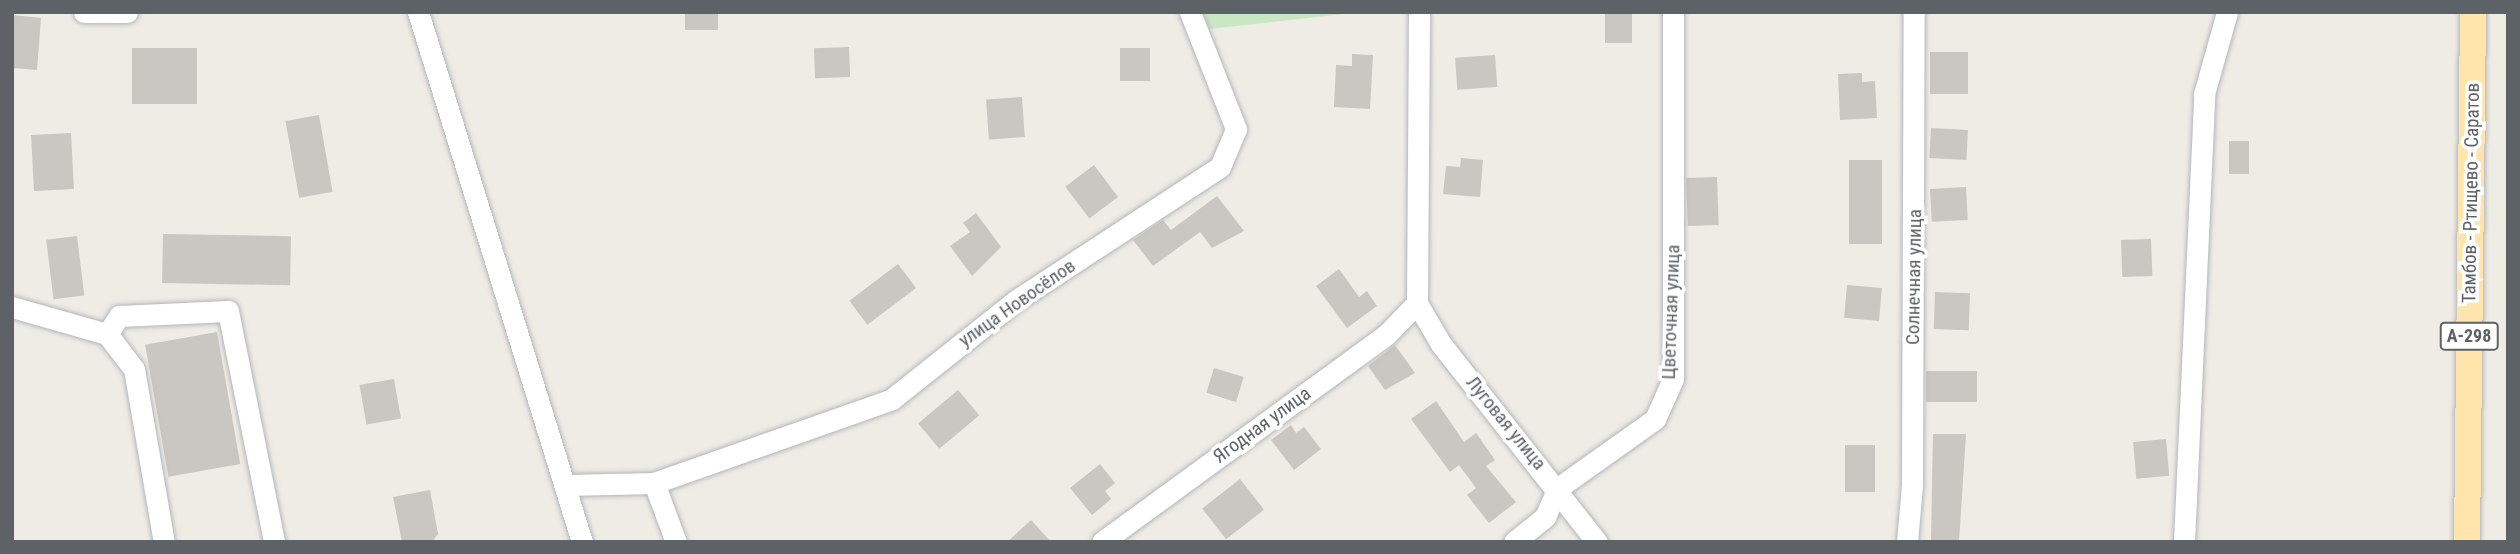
<!DOCTYPE html>
<meta charset="utf-8">
<style>
body{margin:0}
#map{position:relative;width:2520px;height:554px;overflow:hidden;background:#efebe5;font-family:"Roboto Condensed",sans-serif}
div>[style]{position:absolute}
[style*='--x']{left:calc(var(--x)*1px);top:calc(var(--y)*1px);width:calc(var(--w)*1px);rotate:calc(var(--a)*1deg)}
.green>*{inset:0;background:#c8e7c2}
.building>*{inset:0;background:#cac6c1;transform-origin:0 0}
.roads{filter:drop-shadow(0 0 2px #b2b7ba) drop-shadow(0 0 2px #b2b7ba)}
.minor>*{height:21px;margin:-10.5px;padding:0 10.5px;transform-origin:10.5px;border-radius:10.5px;background:#fff}
.major>*{height:26px;margin:-13px;padding:0 13px;transform-origin:13px;border-radius:13px;background:#ffe4ab}
span{translate:-50% -50%;white-space:nowrap;text-align:center;line-height:1.15;-webkit-text-stroke:7px #fff;paint-order:stroke}
.shield-label span{padding:2px 5px;background:#fff;border:2px solid;border-radius:5px;-webkit-text-stroke-width:0}
.shield-label{font-size:18px;color:#5d6266;font-weight:700}
.street-label{font-size:19px;color:#5d6266}
.frame{position:absolute;inset:0;border:14px solid #5d6266;pointer-events:none}
</style>
<div id="map">
<div class="green">
<div style="clip-path:polygon(1203px 12px,1360px 12px,1209px 29px)"></div>
</div>
<div class="building">
<div style="left:685px;top:12px;width:33px;height:18px"></div>
<div style="left:1605px;top:12px;width:27px;height:31px"></div>
<div style="clip-path:polygon(12px 15px,41px 18px,37px 70px,12px 68px)"></div>
<div style="left:849px;top:47px;width:30px;height:35px;rotate:88deg"></div>
<div style="left:132px;top:48px;width:65px;height:56px"></div>
<div style="left:1120px;top:48px;width:30px;height:33px"></div>
<div style="left:1930px;top:52px;width:38px;height:42px"></div>
<div style="clip-path:polygon(1352px 54px,1373px 55px,1370px 109px,1334px 107px,1336px 65px,1352px 66px)"></div>
<div style="left:1495px;top:55px;width:32px;height:40px;rotate:86deg"></div>
<div style="clip-path:polygon(1862px 73px,1862px 82px,1875px 81px,1877px 118px,1840px 120px,1838px 74px)"></div>
<div style="left:1022px;top:97px;width:40px;height:36px;rotate:86deg"></div>
<div style="left:319px;top:115px;width:78px;height:34px;rotate:80deg"></div>
<div style="left:1931px;top:128px;width:37px;height:30px;rotate:3deg"></div>
<div style="left:71px;top:133px;width:56px;height:40px;rotate:87deg"></div>
<div style="left:2229px;top:141px;width:20px;height:33px"></div>
<div style="clip-path:polygon(1461px 158px,1483px 160px,1480px 197px,1443px 194px,1446px 166px,1460px 167px)"></div>
<div style="left:1849px;top:160px;width:33px;height:84px"></div>
<div style="left:1094px;top:165px;width:40px;height:36px;rotate:53deg"></div>
<div style="left:1717px;top:177px;width:48px;height:31px;rotate:88deg"></div>
<div style="left:1966px;top:187px;width:33px;height:36px;rotate:87deg"></div>
<div style="clip-path:polygon(1217px 196px,1244px 231px,1212px 248px,1200px 232px,1153px 266px,1133px 240px,1163px 220px,1171px 230px)"></div>
<div style="clip-path:polygon(976px 213px,1001px 247px,972px 276px,950px 246px,970px 232px,963px 223px)"></div>
<div style="left:163px;top:234px;width:128px;height:49px;rotate:1deg"></div>
<div style="left:77px;top:236px;width:60px;height:31px;rotate:83deg"></div>
<div style="left:2151px;top:239px;width:37px;height:30px;rotate:88deg"></div>
<div style="left:898px;top:264px;width:30px;height:61px;rotate:53deg"></div>
<div style="clip-path:polygon(1339px 269px,1359px 297px,1367px 291px,1377px 306px,1347px 328px,1316px 286px)"></div>
<div style="left:1847px;top:285px;width:35px;height:33px;rotate:5deg"></div>
<div style="left:1935px;top:292px;width:35px;height:37px;rotate:2deg"></div>
<div style="left:217px;top:332px;width:134px;height:73px;rotate:80deg"></div>
<div style="clip-path:polygon(1395px 345px,1415px 373px,1385px 390px,1368px 366px)"></div>
<div style="left:1214px;top:368px;width:31px;height:26px;rotate:17deg"></div>
<div style="left:1926px;top:371px;width:51px;height:31px"></div>
<div style="left:394px;top:379px;width:40px;height:35px;rotate:80deg"></div>
<div style="left:958px;top:390px;width:33px;height:52px;rotate:50deg"></div>
<div style="clip-path:polygon(1436px 401px,1464px 442px,1476px 433px,1495px 460px,1486px 466px,1516px 502px,1489px 523px,1467px 495px,1476px 488px,1459px 465px,1450px 472px,1411px 419px)"></div>
<div style="clip-path:polygon(1291px 425px,1296px 433px,1304px 427px,1321px 449px,1294px 470px,1271px 440px)"></div>
<div style="clip-path:polygon(1933px 434px,1966px 434px,1959px 542px,1931px 542px)"></div>
<div style="left:2166px;top:439px;width:37px;height:33px;rotate:85deg"></div>
<div style="left:1845px;top:445px;width:30px;height:47px"></div>
<div style="clip-path:polygon(1100px 464px,1115px 483px,1105px 491px,1111px 499px,1092px 515px,1070px 488px)"></div>
<div style="left:1240px;top:479px;width:39px;height:48px;rotate:52deg"></div>
<div style="clip-path:polygon(430px 490px,438px 534px,432px 542px,402px 542px,393px 497px)"></div>
<div style="clip-path:polygon(1031px 520px,1051px 542px,1007px 542px)"></div>
</div>
<div class="roads">
<div class="minor">
<div style="--x:84;--y:12;--w:43;--a:0"></div>
<div style="--x:418;--y:12;--w:555;--a:72.81"></div>
<div style="--x:1417;--y:303;--w:48;--a:59.7"></div>
<div style="--x:1441;--y:344;--w:252;--a:51.8"></div>
<div style="--x:1417;--y:303;--w:291;--a:-89.6"></div>
<div style="--x:12;--y:307;--w:99;--a:15.9"></div>
<div style="--x:107;--y:334;--w:44;--a:52.4"></div>
<div style="--x:134;--y:369;--w:176;--a:80.2"></div>
<div style="--x:107;--y:334;--w:22;--a:-56"></div>
<div style="--x:119;--y:316;--w:109;--a:-2.6"></div>
<div style="--x:228;--y:311;--w:236;--a:78.7"></div>
<div style="--x:654;--y:483;--w:252;--a:-19.4"></div>
<div style="--x:892;--y:399;--w:157;--a:-38.5"></div>
<div style="--x:1015;--y:301;--w:245;--a:-33.2"></div>
<div style="--x:1220;--y:167;--w:41;--a:-67.2"></div>
<div style="--x:1236;--y:129;--w:126;--a:-111.5"></div>
<div style="--x:566;--y:485;--w:88;--a:-1.3"></div>
<div style="--x:654;--y:483;--w:63;--a:69.6"></div>
<div style="--x:1102;--y:542;--w:353;--a:-36.1"></div>
<div style="--x:1387;--y:334;--w:43;--a:-45.9"></div>
<div style="--x:1514;--y:542;--w:40;--a:-39"></div>
<div style="--x:1545;--y:517;--w:32;--a:-66"></div>
<div style="--x:1558;--y:488;--w:119;--a:-35.4"></div>
<div style="--x:1655;--y:419;--w:44;--a:-65.8"></div>
<div style="--x:1673;--y:379;--w:367;--a:-90"></div>
<div style="--x:1907;--y:542;--w:57;--a:-85"></div>
<div style="--x:1912;--y:485;--w:473;--a:-89.8"></div>
<div style="--x:2184;--y:542;--w:448;--a:-87.4"></div>
<div style="--x:2204;--y:94;--w:85;--a:-74.3"></div>
</div>
<div class="major">
<div style="--x:2467;--y:542;--w:530;--a:-89.35"></div>
</div>
</div>
<div class="shield-label">
<span style="left:2469px;top:336px">А-298</span>
</div>
<div class="street-label">
<span style="left:2471px;top:193px;rotate:-89deg">Тамбов - Ртищево - Саратов</span>
<span style="left:1914px;top:277px;rotate:-89deg">Солнечная улица</span>
<span style="left:1017px;top:303px;rotate:-35deg">улица Новосёлов</span>
<span style="left:1671px;top:312px;rotate:-88deg">Цветочная улица</span>
<span style="left:1506px;top:423px;rotate:51deg">Луговая улица</span>
<span style="left:1262px;top:425px;rotate:-36deg">Ягодная улица</span>
</div>
<div class="frame"></div>
</div>
